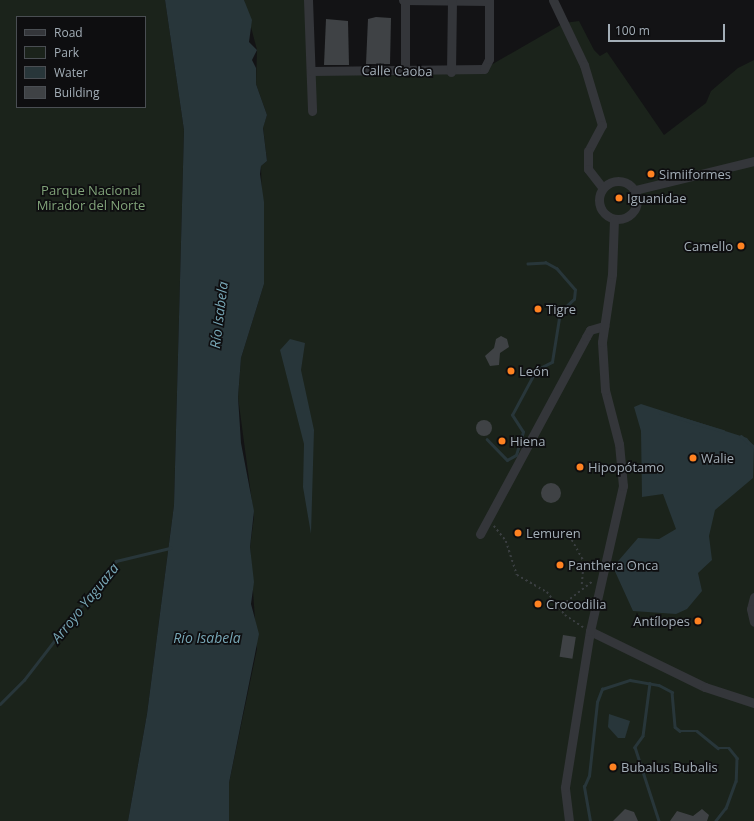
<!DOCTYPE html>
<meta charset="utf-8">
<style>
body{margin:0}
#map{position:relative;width:754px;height:821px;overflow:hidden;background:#131315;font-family:"Open Sans",sans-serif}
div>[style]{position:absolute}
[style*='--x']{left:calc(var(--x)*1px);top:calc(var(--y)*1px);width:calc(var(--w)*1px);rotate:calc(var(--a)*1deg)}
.green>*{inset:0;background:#1b231b}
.water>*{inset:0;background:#28363a}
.stream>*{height:2.5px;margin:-1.25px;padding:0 1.25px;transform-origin:1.25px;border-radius:1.25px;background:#28363a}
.building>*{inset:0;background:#3f4245;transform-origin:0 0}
.round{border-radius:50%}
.path>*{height:1.5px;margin-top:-0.75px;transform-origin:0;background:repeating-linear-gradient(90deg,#3a3e41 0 2px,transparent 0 5px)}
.minor>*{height:9px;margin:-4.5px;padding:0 4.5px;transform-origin:4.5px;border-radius:4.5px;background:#34363a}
.minor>.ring{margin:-4.5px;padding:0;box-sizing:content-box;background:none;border:9px solid #34363a;border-radius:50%}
.dots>*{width:11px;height:11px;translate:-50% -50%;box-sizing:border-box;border:2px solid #0e0e10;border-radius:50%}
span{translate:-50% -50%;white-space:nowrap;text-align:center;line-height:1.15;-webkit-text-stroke:3.5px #0e0e10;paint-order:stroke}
.street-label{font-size:13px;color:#a3aeb7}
.poi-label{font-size:13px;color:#a3aeb7}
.left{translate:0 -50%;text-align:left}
.right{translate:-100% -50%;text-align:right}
.park-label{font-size:13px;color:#80a379}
.water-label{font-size:14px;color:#77a6b5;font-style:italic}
.legend{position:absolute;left:16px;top:16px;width:130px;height:92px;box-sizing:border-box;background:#0e0e10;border:1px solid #4a4e53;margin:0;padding:5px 7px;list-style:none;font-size:12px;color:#a3aeb7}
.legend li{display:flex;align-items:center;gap:8px;height:20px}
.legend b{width:20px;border:1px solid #4a4e53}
.scale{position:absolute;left:608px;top:24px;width:117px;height:18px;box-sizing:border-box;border:2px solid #a3aeb7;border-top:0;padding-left:5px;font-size:12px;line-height:14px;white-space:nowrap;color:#a3aeb7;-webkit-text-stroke:3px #0e0e10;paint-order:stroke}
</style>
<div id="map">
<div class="green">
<div style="clip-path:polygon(evenodd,0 0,165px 0,184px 130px,174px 505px,147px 714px,128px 821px,0 821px,0 0,17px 17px,145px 17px,145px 107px,17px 107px,17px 17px)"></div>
<div style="clip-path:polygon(244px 0,308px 0,311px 71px,484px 69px,564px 23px,579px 21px,594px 50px,600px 56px,607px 52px,664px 135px,706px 103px,711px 91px,738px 68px,754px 60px,754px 821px,229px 821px,229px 783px,257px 649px,250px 547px,254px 517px,238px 397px,241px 358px,264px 284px,261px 166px,267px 161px,263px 127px,267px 115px,256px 84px,257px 50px)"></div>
</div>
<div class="water">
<div style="clip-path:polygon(165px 0,244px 0,252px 20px,249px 42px,257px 50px,252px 60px,256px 68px,256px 84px,267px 115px,263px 128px,267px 161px,261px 166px,260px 174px,264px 202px,264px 284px,241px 358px,238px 397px,241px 443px,254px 511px,250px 547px,254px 582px,251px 604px,259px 634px,229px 783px,229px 821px,128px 821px,147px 714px,174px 505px,184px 130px)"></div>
<div style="clip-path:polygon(290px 339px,305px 343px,301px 370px,314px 430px,311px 534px,303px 487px,304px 444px,280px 350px)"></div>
<div style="clip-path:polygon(641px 404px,747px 438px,754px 447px,753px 478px,715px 510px,709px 536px,712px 560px,698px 573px,702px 591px,687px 609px,676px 614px,633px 611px,613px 567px,638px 538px,659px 539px,676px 529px,663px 494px,642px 497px,641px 431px,634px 407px)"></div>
<div style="clip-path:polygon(609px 714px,630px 721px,625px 738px,618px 738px,608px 727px)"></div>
</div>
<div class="stream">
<div style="--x:660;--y:412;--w:66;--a:16.8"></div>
<div style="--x:741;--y:436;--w:17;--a:40"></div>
<div style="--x:487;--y:439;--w:29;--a:46"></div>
<div style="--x:507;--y:460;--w:10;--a:-29"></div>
<div style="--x:516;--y:455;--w:24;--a:-73"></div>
<div style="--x:523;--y:432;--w:20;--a:-123"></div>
<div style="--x:512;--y:415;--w:51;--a:-61.9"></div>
<div style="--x:536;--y:370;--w:18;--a:-27"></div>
<div style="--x:552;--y:362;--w:51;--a:-80.9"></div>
<div style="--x:560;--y:312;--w:19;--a:-43"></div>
<div style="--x:574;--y:299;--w:9;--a:-84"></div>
<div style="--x:575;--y:290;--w:28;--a:-131"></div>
<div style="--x:557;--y:269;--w:13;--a:-151"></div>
<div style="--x:546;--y:263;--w:18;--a:177"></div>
<div style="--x:650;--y:683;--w:53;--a:97.5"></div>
<div style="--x:643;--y:736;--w:14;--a:126"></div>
<div style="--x:635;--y:747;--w:78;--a:72"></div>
<div style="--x:0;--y:704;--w:34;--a:-45"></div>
<div style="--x:24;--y:680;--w:150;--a:-52.3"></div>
<div style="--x:116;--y:561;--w:56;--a:-13.5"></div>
<div style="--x:590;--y:821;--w:35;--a:-100"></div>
<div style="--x:584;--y:787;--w:12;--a:-66"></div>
<div style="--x:589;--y:776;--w:74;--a:-83.8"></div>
<div style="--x:597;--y:702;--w:14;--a:-69"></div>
<div style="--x:602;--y:689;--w:29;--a:-18"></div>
<div style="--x:630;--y:680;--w:29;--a:10"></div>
<div style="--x:659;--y:685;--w:15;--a:28"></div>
<div style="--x:672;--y:692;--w:35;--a:85"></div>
<div style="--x:675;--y:727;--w:6;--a:39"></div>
<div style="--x:680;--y:731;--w:17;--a:0"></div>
<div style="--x:697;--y:731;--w:27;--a:39"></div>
<div style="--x:718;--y:748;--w:11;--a:0"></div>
<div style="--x:729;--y:748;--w:13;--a:51"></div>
<div style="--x:737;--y:758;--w:23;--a:92"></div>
<div style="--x:736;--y:781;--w:29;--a:110"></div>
<div style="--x:726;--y:808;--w:16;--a:128"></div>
</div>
<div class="building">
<div style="clip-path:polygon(376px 17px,391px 18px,390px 64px,366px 64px,368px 19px)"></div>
<div style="clip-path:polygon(326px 19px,348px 21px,349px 65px,324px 65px)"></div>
<div style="clip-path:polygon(501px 336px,507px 339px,509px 347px,500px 353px,499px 365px,490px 366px,485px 356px,494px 348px,496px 339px)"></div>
<div class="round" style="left:476px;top:420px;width:16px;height:16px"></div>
<div class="round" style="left:541px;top:483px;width:20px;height:20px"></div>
<div style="left:563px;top:635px;width:13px;height:22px;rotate:9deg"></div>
<div style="clip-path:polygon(625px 809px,634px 812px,638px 821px,613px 821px)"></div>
<div style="clip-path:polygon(702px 809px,709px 815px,707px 821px,670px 821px,677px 811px,693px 816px)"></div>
</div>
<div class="path">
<div style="--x:494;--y:526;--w:19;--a:51"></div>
<div style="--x:506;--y:541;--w:36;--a:72"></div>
<div style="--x:517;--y:575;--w:34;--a:30"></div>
<div style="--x:547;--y:592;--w:29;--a:52"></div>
<div style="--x:565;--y:615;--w:22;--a:34"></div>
<div style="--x:572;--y:540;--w:25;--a:61"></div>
<div style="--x:584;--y:562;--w:24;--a:95"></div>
<div style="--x:557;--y:604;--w:9;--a:-13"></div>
<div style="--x:566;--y:602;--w:34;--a:-38"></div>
</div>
<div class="minor">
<div style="--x:308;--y:0;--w:111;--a:87.9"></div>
<div style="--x:403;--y:0;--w:86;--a:0.7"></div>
<div style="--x:405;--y:0;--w:70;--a:90"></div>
<div style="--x:553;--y:0;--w:72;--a:64.5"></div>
<div style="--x:584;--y:65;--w:63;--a:73.3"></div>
<div style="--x:602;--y:125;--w:30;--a:118"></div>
<div style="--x:588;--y:151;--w:18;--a:90"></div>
<div style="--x:588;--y:169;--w:24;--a:52"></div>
<div style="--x:311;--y:71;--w:173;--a:-0.7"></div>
<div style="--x:484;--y:69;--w:11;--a:-63"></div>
<div style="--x:489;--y:59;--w:59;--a:-90"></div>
<div style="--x:451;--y:72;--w:72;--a:-89.2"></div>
<div class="ring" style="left:599px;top:181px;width:29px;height:29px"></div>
<div style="--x:635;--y:190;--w:122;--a:-13.7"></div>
<div style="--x:480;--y:534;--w:224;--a:-61.7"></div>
<div style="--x:586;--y:337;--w:8;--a:-60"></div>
<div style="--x:590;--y:330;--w:15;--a:-16"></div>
<div style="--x:754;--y:597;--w:12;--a:104"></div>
<div style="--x:751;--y:609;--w:13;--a:77"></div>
<div style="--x:590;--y:631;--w:128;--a:26"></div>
<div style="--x:705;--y:687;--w:52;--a:18.1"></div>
<div style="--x:569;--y:821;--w:34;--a:-97"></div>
<div style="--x:565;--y:787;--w:158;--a:-80.9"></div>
<div style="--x:590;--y:631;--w:149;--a:-77.2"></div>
<div style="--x:623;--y:486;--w:42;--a:-95.4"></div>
<div style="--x:619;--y:444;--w:56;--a:-104.5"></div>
<div style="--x:605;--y:390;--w:48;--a:-93.6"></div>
<div style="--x:602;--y:342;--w:69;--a:-81.6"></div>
<div style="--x:612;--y:274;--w:54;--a:-87.9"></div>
</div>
<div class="dots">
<div style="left:651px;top:174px;background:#ff8221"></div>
<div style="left:619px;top:198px;background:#ff8221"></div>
<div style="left:741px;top:246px;background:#ff8221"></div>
<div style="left:538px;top:309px;background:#ff8221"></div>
<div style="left:511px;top:371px;background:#ff8221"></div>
<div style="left:502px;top:441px;background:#ff8221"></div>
<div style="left:693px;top:458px;background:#ff8221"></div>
<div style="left:580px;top:467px;background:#ff8221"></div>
<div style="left:518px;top:533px;background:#ff8221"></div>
<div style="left:560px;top:565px;background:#ff8221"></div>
<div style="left:538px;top:604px;background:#ff8221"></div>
<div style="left:698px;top:621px;background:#ff8221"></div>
<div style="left:613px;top:767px;background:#ff8221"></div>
</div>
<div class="street-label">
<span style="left:397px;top:71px;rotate:1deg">Calle Caoba</span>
</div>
<div class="poi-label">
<span class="left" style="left:659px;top:174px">Simiiformes</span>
<span class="left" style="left:627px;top:198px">Iguanidae</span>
<span class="right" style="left:733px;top:246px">Camello</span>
<span class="left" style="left:546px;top:309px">Tigre</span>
<span class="left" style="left:519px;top:371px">León</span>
<span class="left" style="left:510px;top:441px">Hiena</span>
<span class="left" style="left:701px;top:458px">Walie</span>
<span class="left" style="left:588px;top:467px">Hipopótamo</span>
<span class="left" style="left:526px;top:533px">Lemuren</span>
<span class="left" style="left:568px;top:565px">Panthera Onca</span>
<span class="left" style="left:546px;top:604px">Crocodilia</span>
<span class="right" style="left:690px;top:621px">Antílopes</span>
<span class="left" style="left:621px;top:767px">Bubalus Bubalis</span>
</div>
<div class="park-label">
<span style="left:91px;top:198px">Parque Nacional<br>Mirador del Norte</span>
</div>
<div class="water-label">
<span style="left:219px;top:315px;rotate:-83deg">Río Isabela</span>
<span style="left:85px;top:603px;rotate:-51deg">Arroyo Yaguaza</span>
<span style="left:207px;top:638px">Río Isabela</span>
</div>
<ul class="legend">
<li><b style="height:5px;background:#34363a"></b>Road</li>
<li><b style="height:11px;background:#1b231b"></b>Park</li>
<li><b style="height:11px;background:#28363a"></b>Water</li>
<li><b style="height:11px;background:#3f4245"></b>Building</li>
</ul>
<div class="scale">100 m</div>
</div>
